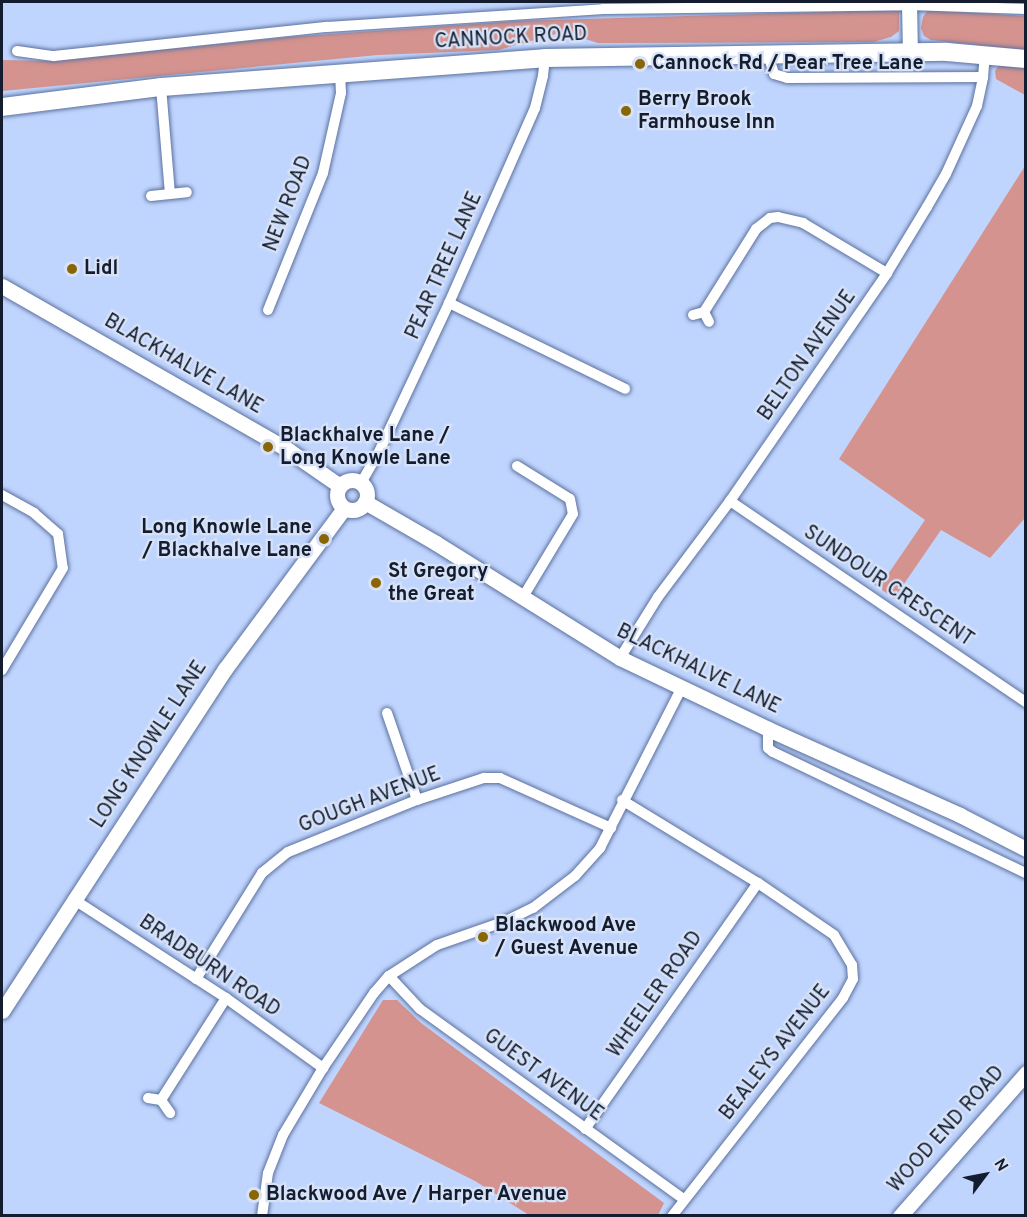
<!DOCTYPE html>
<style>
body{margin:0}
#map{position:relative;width:1027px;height:1217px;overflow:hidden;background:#c0d5fe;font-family:Overpass,sans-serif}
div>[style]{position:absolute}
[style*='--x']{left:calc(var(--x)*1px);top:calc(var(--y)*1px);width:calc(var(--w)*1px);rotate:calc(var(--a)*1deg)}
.green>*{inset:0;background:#d4938e}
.roads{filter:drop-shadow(0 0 2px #5b719f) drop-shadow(0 0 2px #5b719f)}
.street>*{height:10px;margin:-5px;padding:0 5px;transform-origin:5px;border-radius:5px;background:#fff}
.secondary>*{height:15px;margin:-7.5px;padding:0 7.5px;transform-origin:7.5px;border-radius:7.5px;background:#fff}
.secondary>.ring{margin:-7.5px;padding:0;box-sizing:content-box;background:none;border:15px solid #fff;border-radius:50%}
.highway>*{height:18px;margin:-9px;padding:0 9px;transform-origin:9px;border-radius:9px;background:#fff}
.dots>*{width:16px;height:16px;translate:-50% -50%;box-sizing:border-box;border:3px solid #d7e2f7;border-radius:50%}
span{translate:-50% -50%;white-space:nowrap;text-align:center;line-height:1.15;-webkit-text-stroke:4.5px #d7e2f7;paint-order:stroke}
.street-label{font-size:20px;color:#141d2f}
.poi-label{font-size:20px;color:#141d2f;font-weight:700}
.left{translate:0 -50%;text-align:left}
.right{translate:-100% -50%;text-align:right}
.frame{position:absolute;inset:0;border:3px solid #141d2f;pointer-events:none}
.north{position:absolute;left:955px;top:1145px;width:60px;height:60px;-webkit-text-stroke:4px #d7e2f7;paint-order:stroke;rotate:58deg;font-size:16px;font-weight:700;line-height:24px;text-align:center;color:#141d2f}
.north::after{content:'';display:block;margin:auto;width:21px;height:27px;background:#141d2f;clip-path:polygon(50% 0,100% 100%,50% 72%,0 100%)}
</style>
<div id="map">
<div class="green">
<div style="clip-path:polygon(892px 10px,899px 11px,899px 31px,891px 37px,873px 42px,598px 43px,563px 32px,498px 50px,378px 55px,2px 91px,2px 60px,53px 61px,288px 37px,516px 21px)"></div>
<div style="clip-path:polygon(928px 10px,1025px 16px,1025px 50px,931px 40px,924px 36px,921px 28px,923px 17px)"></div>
<div style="clip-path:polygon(1000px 64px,1025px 67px,1025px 95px,996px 79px,995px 71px)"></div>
<div style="clip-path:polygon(1025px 166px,1025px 518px,990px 558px,941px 530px,897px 594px,900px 602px,873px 584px,882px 583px,925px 520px,839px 459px)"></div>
<div style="clip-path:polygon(383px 1000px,397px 1000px,421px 1023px,664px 1203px,658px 1215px,529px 1215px,475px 1181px,319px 1103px)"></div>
</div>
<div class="roads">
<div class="street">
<div style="--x:17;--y:51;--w:37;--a:8"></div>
<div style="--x:54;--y:56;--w:275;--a:-6.1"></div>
<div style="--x:327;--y:27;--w:277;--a:-3.7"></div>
<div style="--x:603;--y:9;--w:306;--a:-0.7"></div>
<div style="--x:909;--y:5;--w:117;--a:2"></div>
<div style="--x:768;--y:55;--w:20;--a:72"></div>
<div style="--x:774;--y:74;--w:14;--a:17"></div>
<div style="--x:787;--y:78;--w:196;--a:-0.3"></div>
<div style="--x:161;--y:87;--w:107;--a:85.2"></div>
<div style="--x:151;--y:196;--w:36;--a:-6"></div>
<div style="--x:449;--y:303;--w:196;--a:26"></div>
<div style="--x:268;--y:310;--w:148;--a:-68.1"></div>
<div style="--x:323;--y:173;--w:82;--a:-77.3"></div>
<div style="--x:341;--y:93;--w:20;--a:-93"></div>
<div style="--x:704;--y:312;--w:98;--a:-57.9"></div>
<div style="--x:756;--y:229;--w:18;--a:-38"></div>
<div style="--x:770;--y:218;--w:8;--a:-7"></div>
<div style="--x:778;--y:217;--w:26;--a:13"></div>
<div style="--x:803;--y:223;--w:98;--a:30.8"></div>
<div style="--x:693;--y:315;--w:11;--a:-15"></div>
<div style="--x:704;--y:312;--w:11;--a:63"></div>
<div style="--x:517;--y:466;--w:62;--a:31.9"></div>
<div style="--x:570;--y:499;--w:15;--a:79"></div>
<div style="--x:573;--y:514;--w:97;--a:121.1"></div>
<div style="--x:361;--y:483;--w:34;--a:-60"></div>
<div style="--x:378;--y:454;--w:167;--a:-64.8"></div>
<div style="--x:449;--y:303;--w:213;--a:-66.2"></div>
<div style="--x:535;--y:108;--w:33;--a:-76"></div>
<div style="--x:543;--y:76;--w:18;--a:-84"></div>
<div style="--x:2;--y:495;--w:37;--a:29"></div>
<div style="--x:34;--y:513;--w:32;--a:41"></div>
<div style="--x:58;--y:534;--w:34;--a:82"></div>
<div style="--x:63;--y:568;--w:119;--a:120.9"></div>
<div style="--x:730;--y:501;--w:358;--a:34.2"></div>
<div style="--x:620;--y:658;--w:72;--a:-58.1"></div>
<div style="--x:658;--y:597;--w:120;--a:-53.1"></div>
<div style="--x:730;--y:501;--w:277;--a:-55.4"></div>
<div style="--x:887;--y:273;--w:77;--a:-58.8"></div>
<div style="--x:927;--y:207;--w:38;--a:-60"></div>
<div style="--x:946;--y:174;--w:75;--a:-65.5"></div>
<div style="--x:977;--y:106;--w:30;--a:-78"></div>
<div style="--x:983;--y:77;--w:22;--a:-85"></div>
<div style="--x:387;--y:713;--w:92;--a:71"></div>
<div style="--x:768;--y:729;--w:19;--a:90"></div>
<div style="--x:768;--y:748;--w:6;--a:39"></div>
<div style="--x:773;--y:752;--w:280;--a:25.6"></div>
<div style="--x:622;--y:800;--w:159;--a:31.4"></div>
<div style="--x:758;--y:883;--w:92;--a:34.4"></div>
<div style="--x:834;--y:935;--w:35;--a:59"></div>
<div style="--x:852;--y:965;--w:14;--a:86"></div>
<div style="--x:853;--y:979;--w:21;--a:118"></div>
<div style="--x:843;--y:998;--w:277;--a:128.1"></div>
<div style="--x:73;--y:899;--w:182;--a:32.9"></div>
<div style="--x:226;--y:998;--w:120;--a:35.8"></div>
<div style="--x:389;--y:976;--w:45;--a:46.8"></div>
<div style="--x:420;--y:1009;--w:324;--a:35.8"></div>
<div style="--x:196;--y:979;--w:125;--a:-58.1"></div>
<div style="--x:262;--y:873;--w:33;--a:-39"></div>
<div style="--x:288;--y:852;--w:139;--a:-22"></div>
<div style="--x:417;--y:800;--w:71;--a:-18.2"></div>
<div style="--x:484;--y:778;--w:16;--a:0"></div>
<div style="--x:500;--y:778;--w:122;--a:24.2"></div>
<div style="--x:148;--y:1098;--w:13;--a:9"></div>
<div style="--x:161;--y:1100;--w:16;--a:55"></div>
<div style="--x:161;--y:1100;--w:121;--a:-57.5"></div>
<div style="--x:585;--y:1129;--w:301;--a:-54.9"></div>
<div style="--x:262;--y:1216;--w:43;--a:-82.1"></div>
<div style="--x:268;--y:1173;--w:41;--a:-68.5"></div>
<div style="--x:283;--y:1135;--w:78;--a:-59.2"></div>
<div style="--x:323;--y:1068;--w:91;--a:-55.8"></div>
<div style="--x:374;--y:993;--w:23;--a:-49"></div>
<div style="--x:389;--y:976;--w:57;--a:-32.9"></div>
<div style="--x:437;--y:945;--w:73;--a:-19.2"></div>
<div style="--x:506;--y:921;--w:30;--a:-26"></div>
<div style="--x:533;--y:908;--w:53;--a:-37.3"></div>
<div style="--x:575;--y:876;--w:38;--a:-48"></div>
<div style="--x:600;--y:848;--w:178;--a:-63"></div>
</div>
<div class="secondary">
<div style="--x:909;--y:2;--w:51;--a:88.9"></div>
<div style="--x:2;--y:286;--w:330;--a:29.8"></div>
<div style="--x:288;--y:450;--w:63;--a:34.7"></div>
<div class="ring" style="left:337px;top:480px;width:15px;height:15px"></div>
<div style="--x:365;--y:502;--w:82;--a:30"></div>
<div style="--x:436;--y:543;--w:217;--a:32"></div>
<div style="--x:620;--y:658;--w:164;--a:25.6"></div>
<div style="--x:768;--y:729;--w:210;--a:24.1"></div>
<div style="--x:960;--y:815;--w:74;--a:27.3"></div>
<div style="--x:2;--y:1011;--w:408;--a:-56.9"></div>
<div style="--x:225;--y:669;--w:200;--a:-53.5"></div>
<div style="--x:900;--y:1216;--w:191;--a:-48.6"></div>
</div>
<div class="highway">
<div style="--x:2;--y:107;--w:160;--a:-7.2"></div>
<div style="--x:161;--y:87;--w:385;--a:-4.3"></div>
<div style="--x:545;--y:58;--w:402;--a:-0.9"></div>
<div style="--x:947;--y:52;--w:79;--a:5.1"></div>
</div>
</div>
<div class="dots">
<div style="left:640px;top:64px;background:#896503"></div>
<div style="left:626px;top:111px;background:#896503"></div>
<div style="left:72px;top:269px;background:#896503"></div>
<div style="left:268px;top:447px;background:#896503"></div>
<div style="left:324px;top:539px;background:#896503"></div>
<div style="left:376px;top:583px;background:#896503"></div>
<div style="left:483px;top:937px;background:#896503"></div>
<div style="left:254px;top:1195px;background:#896503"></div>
</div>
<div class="street-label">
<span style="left:511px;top:39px;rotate:-3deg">CANNOCK ROAD</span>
<span style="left:289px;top:204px;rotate:-69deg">NEW ROAD</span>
<span style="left:445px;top:266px;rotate:-66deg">PEAR TREE LANE</span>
<span style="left:808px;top:356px;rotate:-55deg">BELTON AVENUE</span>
<span style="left:183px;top:365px;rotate:30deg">BLACKHALVE LANE</span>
<span style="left:888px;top:587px;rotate:34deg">SUNDOUR CRESCENT</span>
<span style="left:698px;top:670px;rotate:26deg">BLACKHALVE LANE</span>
<span style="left:150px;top:745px;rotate:-57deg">LONG KNOWLE LANE</span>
<span style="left:370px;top:801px;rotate:-21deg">GOUGH AVENUE</span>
<span style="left:209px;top:967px;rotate:34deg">BRADBURN ROAD</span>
<span style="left:656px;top:995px;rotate:-55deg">WHEELER ROAD</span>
<span style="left:776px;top:1053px;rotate:-52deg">BEALEYS AVENUE</span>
<span style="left:543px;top:1076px;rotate:36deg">GUEST AVENUE</span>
<span style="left:947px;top:1130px;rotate:-48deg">WOOD END ROAD</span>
</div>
<div class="poi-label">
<span class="left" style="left:652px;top:64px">Cannock Rd / Pear Tree Lane</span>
<span class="left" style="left:638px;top:112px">Berry Brook<br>Farmhouse Inn</span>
<span class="left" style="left:84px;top:269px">Lidl</span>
<span class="left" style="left:280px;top:448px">Blackhalve Lane /<br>Long Knowle Lane</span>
<span class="right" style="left:312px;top:540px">Long Knowle Lane<br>/ Blackhalve Lane</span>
<span class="left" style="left:388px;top:584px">St Gregory<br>the Great</span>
<span class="left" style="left:495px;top:938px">Blackwood Ave<br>/ Guest Avenue</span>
<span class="left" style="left:266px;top:1195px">Blackwood Ave / Harper Avenue</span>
</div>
<div class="frame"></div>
<div class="north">N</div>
</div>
